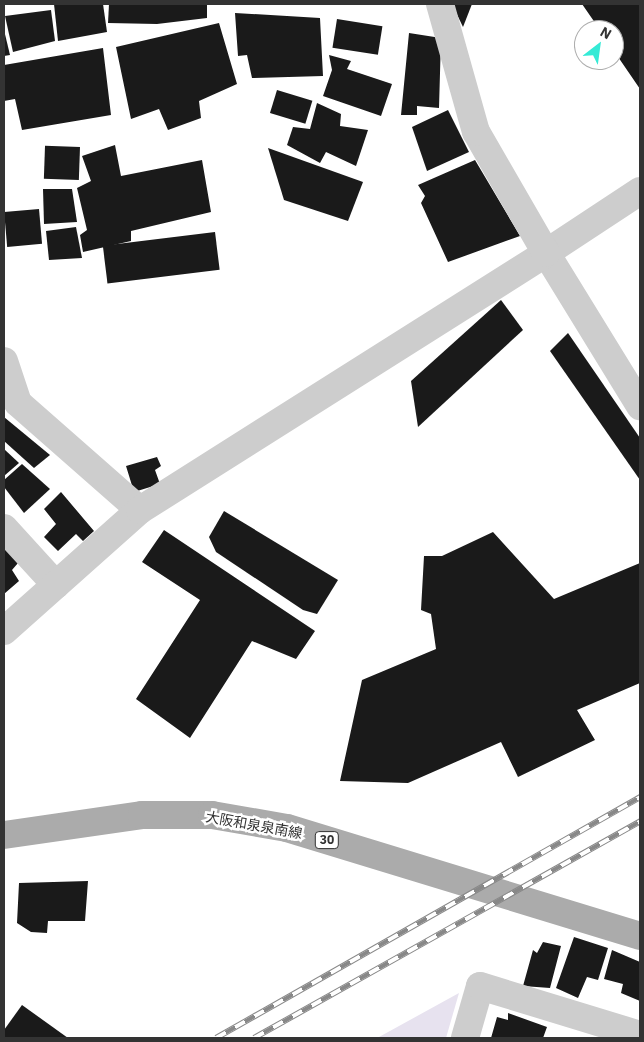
<!DOCTYPE html>
<meta charset="utf-8">
<style>
body{margin:0}
#map{position:relative;width:644px;height:1042px;overflow:hidden;background:#fff;font-family:"IBM Plex Sans","Noto Sans JP",sans-serif}
div>[style]{position:absolute}
[style*='--x']{left:calc(var(--x)*1px);top:calc(var(--y)*1px);width:calc(var(--w)*1px);rotate:calc(var(--a)*1deg)}
.green>*{inset:0;background:#e7e2ef}
.building>*{inset:0;background:#1a1a1a;transform-origin:0 0}
.street>*{height:28px;margin:-14px;padding:0 14px;transform-origin:14px;border-radius:14px;background:#cdcdcd}
.primary>*{height:28px;margin:-14px;padding:0 14px;transform-origin:14px;border-radius:14px;background:#ababab}
.rail>*{height:5.5px;margin-top:-2.75px;transform-origin:0;background:repeating-linear-gradient(90deg,#fff 0 11px,#888 0 22px);box-sizing:border-box;border-block:1px solid #888}
span{translate:-50% -50%;white-space:nowrap;text-align:center;line-height:1.15;-webkit-text-stroke:5px #fff;paint-order:stroke}
.shield-label span{padding:1px 4px;background:#fff;border:1px solid;border-radius:4px;-webkit-text-stroke-width:0}
.shield-label{font-size:12px;color:#333;font-weight:700}
.street-label{font-size:14px;color:#333}
.frame{position:absolute;inset:0;border:5px solid #333;pointer-events:none}
.north{position:absolute;left:574px;top:20px;width:50px;height:50px;box-sizing:border-box;background:#fff;border:1px solid #adadad;border-radius:50%;rotate:30deg;font-size:14px;font-weight:700;line-height:20px;text-align:center;color:#333}
.north::after{content:'';display:block;margin:auto;width:18px;height:22px;background:#35ead6;clip-path:polygon(50% 0,100% 100%,50% 72%,0 100%)}
</style>
<div id="map">
<div class="green">
<div style="clip-path:polygon(459px 993px,446px 1038px,379px 1037px)"></div>
</div>
<div class="building">
<div style="clip-path:polygon(54px 4px,103px 4px,107px 32px,58px 41px)"></div>
<div style="clip-path:polygon(109px 4px,207px 4px,207px 18px,157px 24px,108px 23px)"></div>
<div style="clip-path:polygon(452px 4px,472px 4px,463px 27px)"></div>
<div style="clip-path:polygon(582px 4px,640px 4px,640px 89px,614px 51px,614px 30px,600px 30px)"></div>
<div style="clip-path:polygon(51px 10px,55px 41px,13px 52px,5px 16px)"></div>
<div style="clip-path:polygon(235px 13px,320px 18px,323px 76px,252px 78px,247px 55px,238px 56px)"></div>
<div style="left:337px;top:19px;width:46px;height:29px;rotate:9deg"></div>
<div style="clip-path:polygon(219px 23px,237px 84px,199px 101px,201px 118px,168px 130px,159px 109px,131px 119px,116px 47px)"></div>
<div style="clip-path:polygon(4px 30px,10px 55px,4px 56px)"></div>
<div style="clip-path:polygon(409px 33px,441px 38px,439px 108px,417px 106px,417px 115px,401px 115px)"></div>
<div style="clip-path:polygon(103px 48px,111px 115px,22px 130px,15px 99px,4px 101px,4px 65px)"></div>
<div style="clip-path:polygon(329px 55px,351px 61px,347px 69px,392px 84px,381px 116px,323px 96px,332px 70px)"></div>
<div style="left:277px;top:90px;width:37px;height:24px;rotate:17deg"></div>
<div style="clip-path:polygon(317px 103px,341px 114px,340px 126px,368px 130px,356px 166px,326px 152px,320px 163px,287px 145px,293px 127px,310px 129px)"></div>
<div style="clip-path:polygon(448px 110px,469px 152px,427px 171px,412px 127px)"></div>
<div style="clip-path:polygon(115px 145px,121px 176px,202px 160px,211px 212px,131px 231px,131px 241px,83px 252px,80px 235px,87px 230px,77px 188px,91px 181px,82px 156px)"></div>
<div style="left:80px;top:147px;width:33px;height:35px;rotate:92deg"></div>
<div style="clip-path:polygon(268px 148px,363px 182px,348px 221px,284px 200px)"></div>
<div style="clip-path:polygon(475px 160px,520px 236px,448px 262px,421px 203px,425px 196px,418px 185px)"></div>
<div style="clip-path:polygon(43px 189px,72px 189px,77px 222px,44px 224px)"></div>
<div style="left:39px;top:209px;width:35px;height:35px;rotate:85deg"></div>
<div style="clip-path:polygon(76px 227px,82px 258px,49px 260px,46px 231px)"></div>
<div style="left:215px;top:232px;width:38px;height:113px;rotate:83deg"></div>
<div style="clip-path:polygon(501px 300px,523px 330px,418px 427px,411px 381px)"></div>
<div style="clip-path:polygon(568px 333px,640px 438px,640px 480px,550px 351px)"></div>
<div style="clip-path:polygon(4px 417px,50px 455px,34px 468px,4px 441px)"></div>
<div style="clip-path:polygon(4px 449px,19px 463px,4px 476px)"></div>
<div style="clip-path:polygon(157px 457px,161px 466px,155px 470px,160px 484px,134px 492px,126px 466px)"></div>
<div style="clip-path:polygon(22px 464px,50px 489px,24px 513px,4px 487px,4px 480px)"></div>
<div style="clip-path:polygon(61px 492px,94px 531px,83px 541px,76px 534px,58px 551px,44px 537px,56px 524px,44px 509px)"></div>
<div style="clip-path:polygon(224px 511px,338px 580px,317px 614px,303px 610px,216px 552px,209px 537px)"></div>
<div style="clip-path:polygon(164px 530px,315px 631px,296px 659px,252px 641px,190px 738px,136px 699px,200px 600px,142px 562px)"></div>
<div style="clip-path:polygon(493px 532px,554px 599px,640px 563px,640px 683px,577px 710px,595px 740px,518px 777px,501px 742px,408px 783px,340px 781px,362px 680px,436px 649px,431px 614px,421px 610px,424px 556px,442px 556px)"></div>
<div style="clip-path:polygon(4px 547px,18px 563px,12px 570px,19px 581px,4px 594px)"></div>
<div style="clip-path:polygon(88px 881px,85px 921px,48px 921px,47px 933px,31px 932px,17px 923px,19px 883px)"></div>
<div style="clip-path:polygon(574px 937px,608px 948px,598px 980px,587px 977px,578px 998px,556px 988px)"></div>
<div style="clip-path:polygon(543px 942px,561px 946px,550px 988px,523px 986px,533px 950px,537px 953px)"></div>
<div style="clip-path:polygon(612px 950px,640px 962px,640px 1001px,621px 993px,623px 984px,604px 979px)"></div>
<div style="clip-path:polygon(22px 1005px,68px 1038px,4px 1038px,4px 1030px)"></div>
<div style="clip-path:polygon(508px 1013px,547px 1027px,543px 1038px,491px 1038px,497px 1017px,508px 1020px)"></div>
</div>
<div class="street">
<div style="--x:640;--y:191;--w:113;--a:146.6"></div>
<div style="--x:546;--y:253;--w:180;--a:58.4"></div>
<div style="--x:4;--y:361;--w:44;--a:71.6"></div>
<div style="--x:18;--y:403;--w:162;--a:41.3"></div>
<div style="--x:4;--y:528;--w:77;--a:47.6"></div>
<div style="--x:4;--y:631;--w:182;--a:-41.7"></div>
<div style="--x:140;--y:510;--w:481;--a:-32.3"></div>
<div style="--x:546;--y:253;--w:140;--a:-120"></div>
<div style="--x:476;--y:132;--w:133;--a:-105.7"></div>
<div style="--x:465;--y:1038;--w:54;--a:-73.9"></div>
<div style="--x:480;--y:986;--w:167;--a:17"></div>
</div>
<div class="primary">
<div style="--x:4;--y:835;--w:139;--a:-8.2"></div>
<div style="--x:142;--y:815;--w:70;--a:0"></div>
<div style="--x:212;--y:815;--w:76;--a:9.8"></div>
<div style="--x:287;--y:828;--w:369;--a:17"></div>
</div>
<div class="rail">
<div style="--x:216;--y:1038;--w:488;--a:-29.6"></div>
<div style="--x:254;--y:1038;--w:443;--a:-29.3"></div>
</div>
<div class="shield-label">
<span style="left:327px;top:840px">30</span>
</div>
<div class="street-label">
<span style="left:254px;top:825px;rotate:10deg">大阪和泉泉南線</span>
</div>
<div class="frame"></div>
<div class="north">N</div>
</div>
